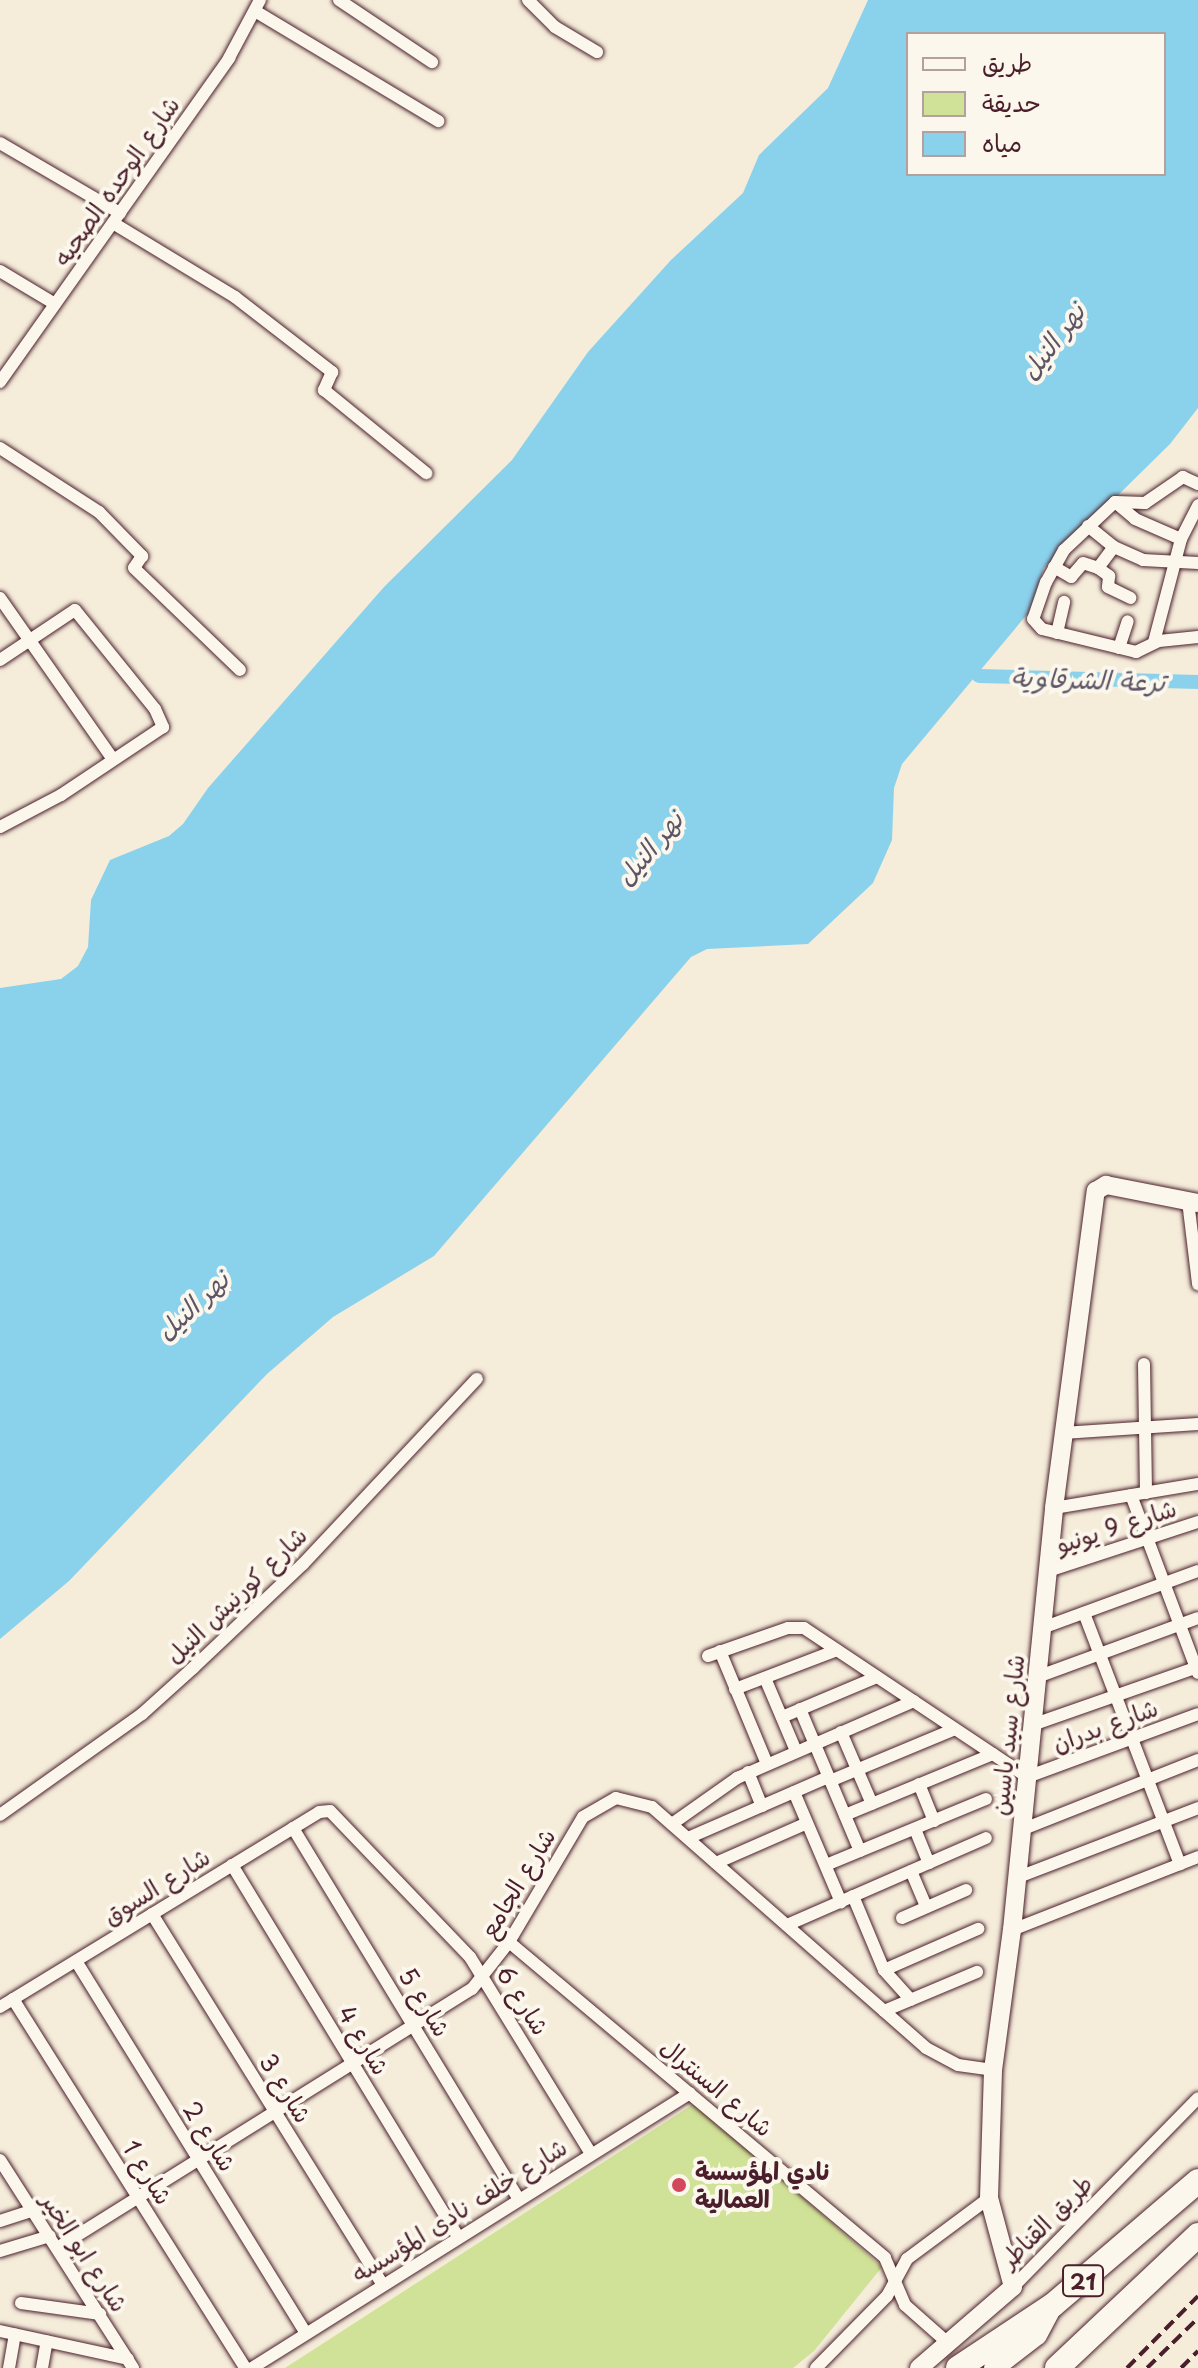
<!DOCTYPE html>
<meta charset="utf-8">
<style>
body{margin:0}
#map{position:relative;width:1198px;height:2368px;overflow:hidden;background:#f5ecda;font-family:"Playpen Sans","Playpen Sans Arabic",sans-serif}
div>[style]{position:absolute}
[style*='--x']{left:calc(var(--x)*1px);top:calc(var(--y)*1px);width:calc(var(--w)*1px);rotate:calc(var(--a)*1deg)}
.green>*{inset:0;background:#d0e297}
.water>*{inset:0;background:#8ad2eb}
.canal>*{height:14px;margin:-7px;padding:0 7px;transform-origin:7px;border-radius:7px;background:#8ad2eb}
.roads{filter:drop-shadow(0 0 2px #4a1f2b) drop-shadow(0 0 2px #4a1f2b)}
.street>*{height:12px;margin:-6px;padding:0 6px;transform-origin:6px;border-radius:6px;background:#fbf7ec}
.secondary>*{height:18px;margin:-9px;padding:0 9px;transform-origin:9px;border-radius:9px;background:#fbf7ec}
.primary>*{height:20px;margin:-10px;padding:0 10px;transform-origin:10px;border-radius:10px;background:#fbf7ec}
.highway>*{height:24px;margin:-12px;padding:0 12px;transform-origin:12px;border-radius:12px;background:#fbf7ec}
.rail>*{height:4px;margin-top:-2px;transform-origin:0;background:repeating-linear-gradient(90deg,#4a1f2b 0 12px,transparent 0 18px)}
.dots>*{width:22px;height:22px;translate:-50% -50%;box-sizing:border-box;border:4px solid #fbf7ec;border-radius:50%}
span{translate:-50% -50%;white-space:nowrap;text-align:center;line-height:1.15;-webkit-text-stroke:8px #fbf7ec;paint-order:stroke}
.shield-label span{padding:2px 6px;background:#fbf7ec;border:2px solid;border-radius:6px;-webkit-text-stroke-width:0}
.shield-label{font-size:22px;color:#4a1f2b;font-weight:700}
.street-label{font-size:24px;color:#4a1f2b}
.poi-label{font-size:24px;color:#4a1f2b;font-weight:700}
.left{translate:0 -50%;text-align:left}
.water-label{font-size:26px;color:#5d5565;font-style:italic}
.legend{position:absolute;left:906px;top:32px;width:260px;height:144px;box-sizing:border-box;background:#fbf7ec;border:2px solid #b4a19f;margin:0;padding:10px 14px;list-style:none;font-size:24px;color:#4a1f2b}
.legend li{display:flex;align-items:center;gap:16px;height:40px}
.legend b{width:40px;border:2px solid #b4a19f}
</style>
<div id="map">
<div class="green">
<div style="clip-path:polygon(695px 2103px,882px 2267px,814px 2351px,793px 2368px,285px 2368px)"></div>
</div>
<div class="water">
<div style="clip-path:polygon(evenodd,868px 0,1198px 0,1198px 408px,1170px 444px,1044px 568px,1029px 612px,902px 764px,894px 788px,892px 840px,873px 883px,808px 944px,707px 949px,691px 957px,434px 1256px,333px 1317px,267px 1374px,69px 1581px,0 1639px,0 988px,61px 979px,78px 966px,88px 947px,91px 900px,110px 860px,169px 836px,183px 824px,208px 788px,384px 587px,512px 460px,588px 352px,671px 260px,743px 193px,759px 155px,828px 88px,868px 0,908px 34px,1164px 34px,1164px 174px,908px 174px,908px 34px)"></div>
</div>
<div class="canal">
<div style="--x:979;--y:676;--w:219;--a:1.6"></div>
</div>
<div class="roads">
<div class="street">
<div style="--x:339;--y:0;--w:112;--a:33.7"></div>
<div style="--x:528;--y:0;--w:38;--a:45"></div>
<div style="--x:555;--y:27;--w:49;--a:30.8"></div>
<div style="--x:255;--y:11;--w:214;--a:31"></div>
<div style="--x:0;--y:143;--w:139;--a:30.3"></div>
<div style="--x:113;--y:223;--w:143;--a:31.2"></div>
<div style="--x:235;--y:297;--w:123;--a:37.7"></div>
<div style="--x:332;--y:372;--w:20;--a:114"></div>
<div style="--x:324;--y:390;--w:132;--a:39.1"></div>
<div style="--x:0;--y:271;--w:64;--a:31"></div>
<div style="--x:0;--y:382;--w:397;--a:-54.7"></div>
<div style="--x:229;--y:58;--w:66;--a:-61.9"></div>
<div style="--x:0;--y:448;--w:118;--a:32.9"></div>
<div style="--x:99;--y:512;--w:62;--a:45.7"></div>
<div style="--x:142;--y:556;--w:14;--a:124"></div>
<div style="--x:134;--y:568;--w:147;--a:43.9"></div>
<div style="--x:1198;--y:484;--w:17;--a:-155"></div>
<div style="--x:1183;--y:477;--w:46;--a:145.6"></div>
<div style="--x:1145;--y:503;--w:30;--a:-178"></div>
<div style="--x:1115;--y:502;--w:70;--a:136.7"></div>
<div style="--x:1064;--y:550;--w:37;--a:119"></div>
<div style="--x:1046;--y:582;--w:39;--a:109"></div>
<div style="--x:1033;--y:619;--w:13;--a:48"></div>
<div style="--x:1042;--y:629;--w:97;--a:13.7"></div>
<div style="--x:1136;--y:652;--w:25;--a:-26"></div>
<div style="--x:1159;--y:641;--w:39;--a:-6"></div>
<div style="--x:1115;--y:502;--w:26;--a:40"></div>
<div style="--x:1135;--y:519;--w:50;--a:23.5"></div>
<div style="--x:1088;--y:526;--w:33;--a:39"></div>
<div style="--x:1114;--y:547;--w:32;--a:24"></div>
<div style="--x:1143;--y:560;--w:55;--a:3.1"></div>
<div style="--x:1054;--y:567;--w:20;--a:30"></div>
<div style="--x:1071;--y:577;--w:18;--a:-49"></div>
<div style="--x:1083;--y:563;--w:16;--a:18"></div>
<div style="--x:1098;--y:568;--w:26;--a:-53"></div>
<div style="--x:1098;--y:568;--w:14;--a:36"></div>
<div style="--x:1109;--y:576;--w:11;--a:95"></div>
<div style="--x:1108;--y:587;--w:25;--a:26"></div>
<div style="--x:0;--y:598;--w:195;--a:55"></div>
<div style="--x:1057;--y:633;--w:32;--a:-77"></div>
<div style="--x:1154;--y:642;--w:106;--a:-75.3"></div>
<div style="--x:1181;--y:539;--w:38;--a:-63"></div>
<div style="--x:1119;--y:648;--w:28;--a:-72"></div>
<div style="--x:0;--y:660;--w:90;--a:-33.7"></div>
<div style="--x:75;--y:610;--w:127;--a:51.1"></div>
<div style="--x:155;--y:709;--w:20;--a:66"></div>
<div style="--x:163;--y:727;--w:123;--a:146.3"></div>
<div style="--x:61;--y:795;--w:69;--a:152.3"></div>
<div style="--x:1188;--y:1201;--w:84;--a:83.1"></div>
<div style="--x:1144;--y:1364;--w:129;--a:89.1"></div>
<div style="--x:1063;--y:1433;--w:135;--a:-3.8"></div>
<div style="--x:1131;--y:1495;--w:190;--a:69.4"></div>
<div style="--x:1054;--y:1508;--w:146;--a:-9.5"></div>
<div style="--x:1048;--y:1571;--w:158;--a:-18.1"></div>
<div style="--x:1084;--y:1613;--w:269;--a:69.1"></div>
<div style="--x:1042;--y:1628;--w:166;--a:-20.1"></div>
<div style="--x:720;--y:1651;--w:122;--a:67.4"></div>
<div style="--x:708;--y:1656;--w:85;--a:-19.3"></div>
<div style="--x:788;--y:1628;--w:16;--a:0"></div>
<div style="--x:804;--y:1628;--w:268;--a:33.7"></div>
<div style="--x:1027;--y:1777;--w:182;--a:-20.2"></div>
<div style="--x:1037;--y:1677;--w:171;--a:-20.1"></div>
<div style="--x:765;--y:1678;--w:79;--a:67"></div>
<div style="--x:735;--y:1689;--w:109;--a:-20.9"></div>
<div style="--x:800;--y:1709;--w:154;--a:67.1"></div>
<div style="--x:782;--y:1717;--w:103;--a:-22.8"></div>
<div style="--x:1032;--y:1725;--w:176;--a:-19.3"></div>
<div style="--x:841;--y:1732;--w:78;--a:66.7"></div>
<div style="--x:748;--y:1772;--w:37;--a:68"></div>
<div style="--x:830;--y:1781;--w:135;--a:-22.6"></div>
<div style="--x:919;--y:1784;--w:40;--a:68"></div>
<div style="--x:794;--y:1792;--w:120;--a:66.9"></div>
<div style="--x:0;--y:1815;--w:174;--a:-35.4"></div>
<div style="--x:142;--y:1714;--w:69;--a:-42"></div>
<div style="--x:193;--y:1668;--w:151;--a:-43.4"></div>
<div style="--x:303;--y:1564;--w:254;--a:-46.8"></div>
<div style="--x:845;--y:1815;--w:160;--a:-22.4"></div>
<div style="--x:672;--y:1824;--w:80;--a:-35.3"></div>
<div style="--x:737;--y:1778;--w:193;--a:-23.5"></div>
<div style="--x:293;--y:1828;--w:433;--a:58.7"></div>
<div style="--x:915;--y:1829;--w:37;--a:68"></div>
<div style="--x:1021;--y:1830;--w:190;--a:-21.6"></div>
<div style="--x:688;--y:1838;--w:153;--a:-23.5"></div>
<div style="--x:716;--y:1863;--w:99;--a:-23.7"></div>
<div style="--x:232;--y:1865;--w:435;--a:58.7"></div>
<div style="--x:826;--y:1865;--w:173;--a:-22.4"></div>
<div style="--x:911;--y:1871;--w:39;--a:67"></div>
<div style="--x:1016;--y:1878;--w:195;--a:-21"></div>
<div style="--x:853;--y:1896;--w:80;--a:67.3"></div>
<div style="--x:884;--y:1970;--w:40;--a:48"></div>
<div style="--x:152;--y:1914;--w:437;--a:58.1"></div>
<div style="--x:902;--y:1918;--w:70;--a:-23.6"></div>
<div style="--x:787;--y:1925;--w:217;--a:-23.6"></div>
<div style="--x:1012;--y:1930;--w:200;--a:-21.4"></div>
<div style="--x:509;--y:1942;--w:491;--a:40"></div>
<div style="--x:885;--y:2258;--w:51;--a:66.9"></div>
<div style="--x:905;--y:2305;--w:57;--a:41.5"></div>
<div style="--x:76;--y:1961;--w:437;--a:58.3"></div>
<div style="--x:884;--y:1970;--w:103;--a:-23.6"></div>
<div style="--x:13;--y:1999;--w:436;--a:57.8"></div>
<div style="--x:0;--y:2007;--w:374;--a:-31.4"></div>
<div style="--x:319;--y:1812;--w:11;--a:-5"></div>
<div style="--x:330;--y:1811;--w:202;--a:46.2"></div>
<div style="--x:470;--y:1957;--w:229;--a:58.4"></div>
<div style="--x:884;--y:2011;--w:101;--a:-22.8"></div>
<div style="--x:0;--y:2160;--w:247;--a:57.4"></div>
<div style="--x:0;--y:2221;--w:35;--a:-18"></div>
<div style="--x:57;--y:2248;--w:489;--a:-32"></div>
<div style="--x:472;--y:1989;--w:60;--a:-51.8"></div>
<div style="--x:509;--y:1942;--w:145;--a:-59.4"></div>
<div style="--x:583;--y:1817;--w:38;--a:-30"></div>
<div style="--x:616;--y:1798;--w:37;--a:14"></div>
<div style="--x:652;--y:1807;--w:365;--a:41.3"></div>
<div style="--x:926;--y:2048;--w:36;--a:28"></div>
<div style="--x:958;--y:2065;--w:35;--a:8"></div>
<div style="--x:0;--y:2251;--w:52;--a:-16.7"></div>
<div style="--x:1013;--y:2287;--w:264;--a:-45.6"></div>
<div style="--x:21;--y:2303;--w:80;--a:7.9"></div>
<div style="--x:0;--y:2331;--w:131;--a:12.3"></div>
<div style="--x:9;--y:2368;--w:34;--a:-80"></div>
<div style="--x:42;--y:2368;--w:27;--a:-80"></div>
<div style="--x:252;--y:2368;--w:517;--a:-32.12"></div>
<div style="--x:816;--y:2368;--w:101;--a:-45.4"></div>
<div style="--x:887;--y:2296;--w:42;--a:-61.6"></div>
<div style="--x:907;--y:2259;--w:102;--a:-36.6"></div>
</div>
<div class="secondary">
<div style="--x:919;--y:2368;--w:124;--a:-40.8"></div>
<div style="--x:1013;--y:2287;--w:92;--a:-105.1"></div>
<div style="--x:989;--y:2198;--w:128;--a:-88.2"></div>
<div style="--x:993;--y:2070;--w:141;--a:-82.3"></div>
<div style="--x:1012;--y:1930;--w:424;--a:-84.3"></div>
<div style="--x:1054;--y:1508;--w:320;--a:-82.5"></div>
<div style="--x:1096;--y:1191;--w:12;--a:-31"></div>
<div style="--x:1106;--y:1185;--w:94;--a:11.1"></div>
</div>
<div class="primary">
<div style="--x:994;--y:2368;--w:54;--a:-37.5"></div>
<div style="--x:1037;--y:2335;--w:34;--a:-62"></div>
</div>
<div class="highway">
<div style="--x:958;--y:2368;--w:114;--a:-33.6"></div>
<div style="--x:1053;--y:2305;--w:191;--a:-40.5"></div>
<div style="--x:1057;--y:2368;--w:194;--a:-43.3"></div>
</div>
</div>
<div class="rail">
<div style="--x:1127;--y:2368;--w:101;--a:-45.4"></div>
<div style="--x:1147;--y:2368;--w:71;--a:-44.4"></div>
<div style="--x:1181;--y:2368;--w:24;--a:-45"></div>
</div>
<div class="dots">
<div style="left:679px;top:2185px;background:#d1495b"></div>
</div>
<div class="shield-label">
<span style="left:1083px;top:2281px">21</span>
</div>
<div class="street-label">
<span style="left:116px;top:181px;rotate:-55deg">شارع الوحده الصحيه</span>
<span style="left:1116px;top:1526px;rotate:-18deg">شارع 9 يونيو</span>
<span style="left:236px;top:1595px;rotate:-44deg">شارع كورنيش النيل</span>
<span style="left:1105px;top:1725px;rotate:-20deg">شارع بدران</span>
<span style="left:1007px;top:1735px;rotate:-84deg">شارع سيد ياسين</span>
<span style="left:517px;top:1883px;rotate:-59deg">شارع الجامع</span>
<span style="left:156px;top:1886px;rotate:-32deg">شارع السوق</span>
<span style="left:523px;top:2000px;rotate:58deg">شارع 6</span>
<span style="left:425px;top:2002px;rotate:59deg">شارع 5</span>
<span style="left:364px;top:2040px;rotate:59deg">شارع 4</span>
<span style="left:717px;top:2087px;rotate:40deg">شارع السنترال</span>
<span style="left:286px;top:2088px;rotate:58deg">شارع 3</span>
<span style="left:210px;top:2136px;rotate:58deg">شارع 2</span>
<span style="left:148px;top:2172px;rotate:58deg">شارع 1</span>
<span style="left:459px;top:2210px;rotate:-32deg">شارع خلف نادى المؤسسه</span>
<span style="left:1046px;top:2221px;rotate:-45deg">طريق القناطر</span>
<span style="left:85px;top:2252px;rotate:57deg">شارع ابو الخير</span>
</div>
<div class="poi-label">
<span class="left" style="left:695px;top:2185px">نادي المؤسسة<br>العمالية</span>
</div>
<div class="water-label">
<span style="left:1052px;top:341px;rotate:-53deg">نهر النيل</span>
<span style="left:1088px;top:679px;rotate:2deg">ترعة الشرقاوية</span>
<span style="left:649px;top:848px;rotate:-50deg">نهر النيل</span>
<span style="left:192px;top:1305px;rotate:-43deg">نهر النيل</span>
</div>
<ul class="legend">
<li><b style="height:10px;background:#fbf7ec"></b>طريق</li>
<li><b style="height:22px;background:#d0e297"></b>حديقة</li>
<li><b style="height:22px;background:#8ad2eb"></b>مياه</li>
</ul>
</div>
